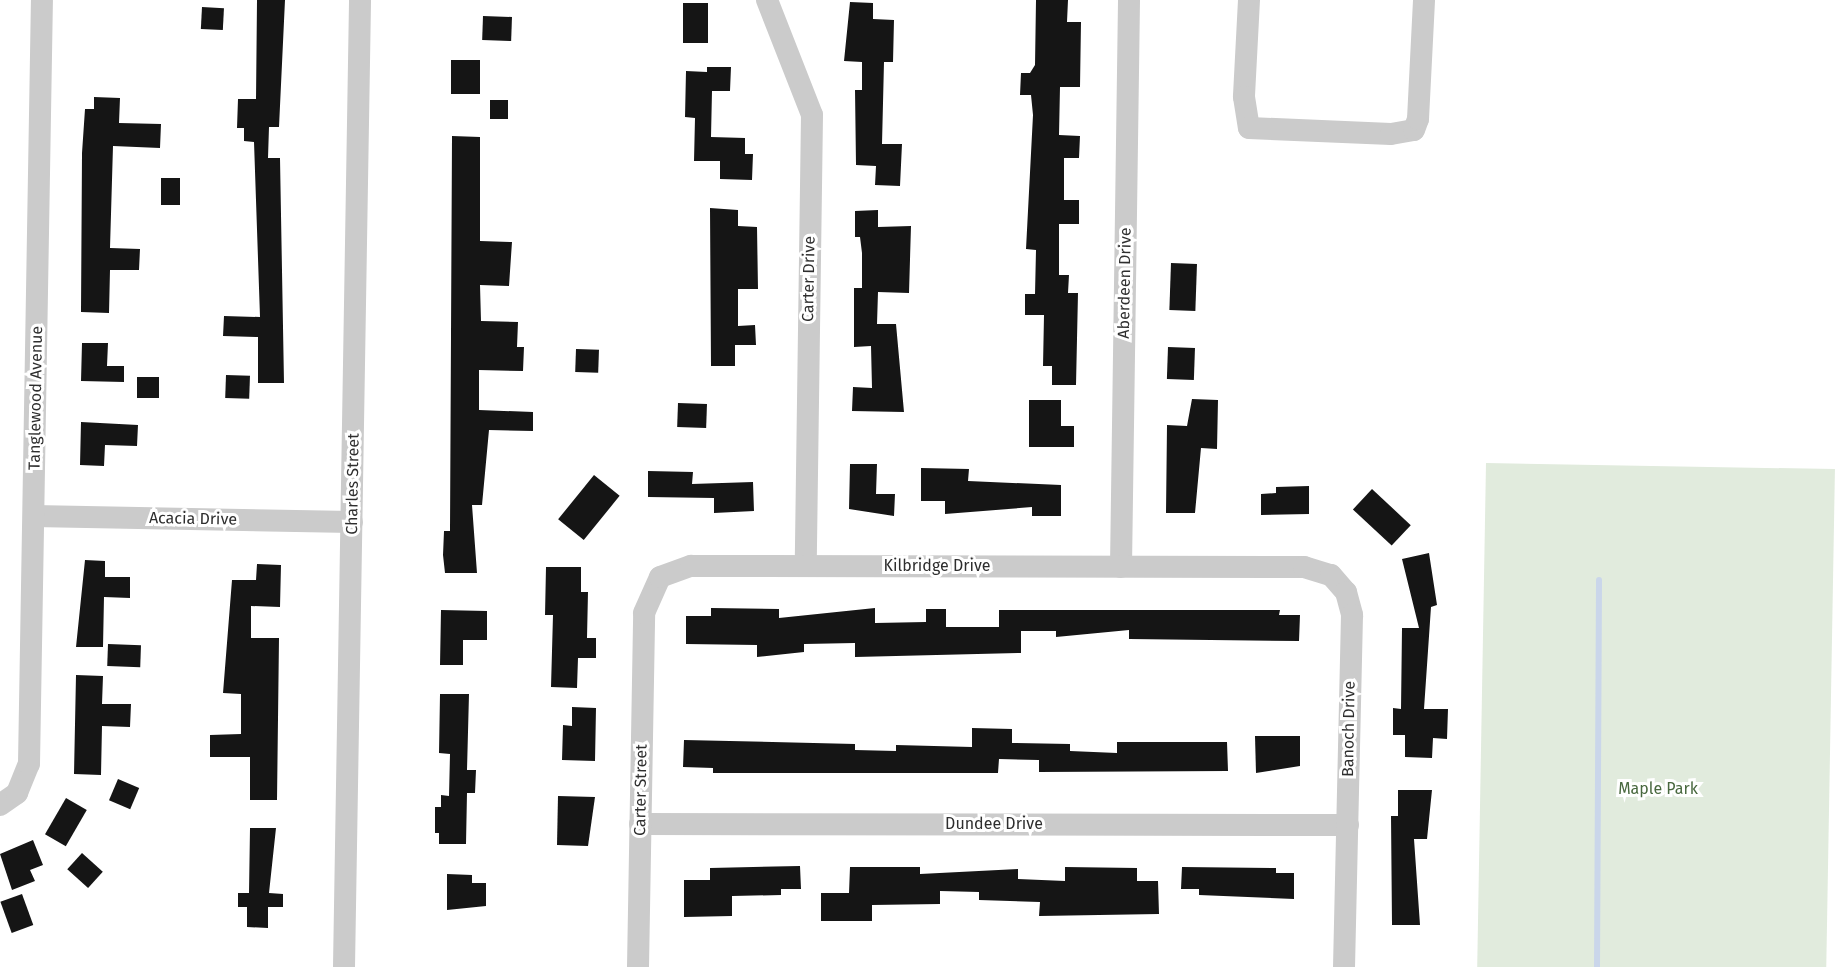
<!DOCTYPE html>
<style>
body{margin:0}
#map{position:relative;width:1835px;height:967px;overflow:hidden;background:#fff;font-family:"Fira Sans",sans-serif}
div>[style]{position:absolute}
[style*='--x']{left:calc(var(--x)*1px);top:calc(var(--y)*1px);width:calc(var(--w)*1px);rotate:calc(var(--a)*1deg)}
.green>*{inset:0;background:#e1ebdd;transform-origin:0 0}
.stream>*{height:6px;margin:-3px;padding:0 3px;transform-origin:3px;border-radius:3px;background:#cad6ea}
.building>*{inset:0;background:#151515;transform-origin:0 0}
.minor>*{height:22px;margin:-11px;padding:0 11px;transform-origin:11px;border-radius:11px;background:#cbcbcb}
span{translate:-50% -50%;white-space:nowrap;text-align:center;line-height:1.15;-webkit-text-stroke:6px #fff;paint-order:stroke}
.street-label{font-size:16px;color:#2e2e2e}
.park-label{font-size:16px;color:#48683e}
</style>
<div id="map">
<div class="green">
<div style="left:1486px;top:463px;width:349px;height:504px;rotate:1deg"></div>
</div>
<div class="stream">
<div style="--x:1597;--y:967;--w:387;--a:-89.7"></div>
</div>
<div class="building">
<div style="clip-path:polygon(257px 0,285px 0,279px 127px,269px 127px,268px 158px,280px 158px,284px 383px,258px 383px,258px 337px,223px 336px,224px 316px,260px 317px,254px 142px,244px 141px,244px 128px,237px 128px,238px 99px,256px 99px)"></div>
<div style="clip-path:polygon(1036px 0,1068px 0,1067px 22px,1081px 22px,1080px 87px,1060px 87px,1059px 135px,1080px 136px,1079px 158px,1064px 158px,1064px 200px,1079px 200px,1079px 224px,1059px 224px,1059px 275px,1069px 275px,1068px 293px,1078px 293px,1076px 385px,1052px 385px,1052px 366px,1043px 366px,1044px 315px,1025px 315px,1025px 294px,1035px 294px,1036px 250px,1026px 249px,1033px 115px,1031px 95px,1020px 95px,1021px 73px,1030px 73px,1035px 65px)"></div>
<div style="clip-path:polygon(850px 2px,873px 3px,873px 19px,894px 20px,893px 62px,884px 62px,882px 144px,902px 144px,900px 186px,875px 185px,876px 166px,856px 165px,855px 90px,862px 90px,862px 62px,844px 61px)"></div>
<div style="left:683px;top:3px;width:25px;height:40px"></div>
<div style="left:202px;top:7px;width:22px;height:22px;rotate:3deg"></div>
<div style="left:483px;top:16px;width:29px;height:24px;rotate:2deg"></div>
<div style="left:451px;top:60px;width:29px;height:34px"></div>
<div style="clip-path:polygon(707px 67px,731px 67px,730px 91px,712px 91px,711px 137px,745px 138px,745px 154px,753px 154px,752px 180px,720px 179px,720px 161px,694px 161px,695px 118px,685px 117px,686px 71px,707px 72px)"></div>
<div style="clip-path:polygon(94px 97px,120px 98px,119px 123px,161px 124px,160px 148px,113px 146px,110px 248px,140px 249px,139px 270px,110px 270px,109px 313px,81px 312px,82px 153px,85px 109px,94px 109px)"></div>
<div style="left:490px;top:100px;width:18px;height:19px"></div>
<div style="clip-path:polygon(452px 136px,480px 137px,480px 241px,512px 242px,509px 286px,480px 285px,481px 321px,518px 322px,517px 347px,524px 347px,523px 371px,479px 370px,479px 410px,533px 412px,533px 431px,489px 430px,482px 505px,472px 505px,477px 573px,445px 573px,443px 555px,444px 531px,450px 531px)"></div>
<div style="left:161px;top:178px;width:19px;height:27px"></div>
<div style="clip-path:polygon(710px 208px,738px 210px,738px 226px,757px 227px,758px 289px,738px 289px,738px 326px,755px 325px,756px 345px,735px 345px,735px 366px,711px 366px)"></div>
<div style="clip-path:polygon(878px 210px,878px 227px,911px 226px,909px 293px,878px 292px,877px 324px,896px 324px,904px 412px,852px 411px,853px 387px,872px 388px,871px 346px,854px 347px,854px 288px,862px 288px,862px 253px,860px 237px,855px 237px,855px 211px)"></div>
<div style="left:1171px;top:263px;width:26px;height:47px;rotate:2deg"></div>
<div style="clip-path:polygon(82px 343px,108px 343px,107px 366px,124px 366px,124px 382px,81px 381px)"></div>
<div style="left:1168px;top:347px;width:27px;height:32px;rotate:2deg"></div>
<div style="left:576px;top:349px;width:23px;height:23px;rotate:2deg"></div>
<div style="left:226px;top:375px;width:24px;height:23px;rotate:2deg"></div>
<div style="left:159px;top:377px;width:21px;height:22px;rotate:90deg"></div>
<div style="clip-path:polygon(1192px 399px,1218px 400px,1217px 449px,1201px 448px,1195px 513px,1166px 513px,1167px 425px,1187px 426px)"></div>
<div style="clip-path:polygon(1029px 400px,1061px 400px,1061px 426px,1074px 426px,1074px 447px,1029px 447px)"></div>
<div style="left:678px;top:403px;width:29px;height:24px;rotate:2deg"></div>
<div style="clip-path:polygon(81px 422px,138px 425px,137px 446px,105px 445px,104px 466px,80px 465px)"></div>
<div style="clip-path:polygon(850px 464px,877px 464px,876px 494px,895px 494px,894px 516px,849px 509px)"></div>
<div style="clip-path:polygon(921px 468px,969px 469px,968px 481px,1061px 485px,1061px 516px,1032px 516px,1032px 507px,945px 514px,945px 501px,921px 501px)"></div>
<div style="clip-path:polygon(648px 471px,693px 472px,692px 484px,753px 482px,754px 511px,714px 513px,714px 498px,648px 497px)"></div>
<div style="left:594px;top:475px;width:33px;height:57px;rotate:39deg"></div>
<div style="clip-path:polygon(1309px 486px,1309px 514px,1261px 515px,1261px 494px,1276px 493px,1276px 487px)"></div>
<div style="left:1372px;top:489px;width:53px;height:28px;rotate:43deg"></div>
<div style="clip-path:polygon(1429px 553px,1437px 605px,1431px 607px,1424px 709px,1448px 709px,1447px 739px,1433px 738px,1432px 758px,1405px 757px,1405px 735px,1393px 735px,1393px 708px,1401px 709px,1402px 628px,1419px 628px,1402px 559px)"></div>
<div style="clip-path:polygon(85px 560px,105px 561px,105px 577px,130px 577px,130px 598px,104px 597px,103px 647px,76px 647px)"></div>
<div style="clip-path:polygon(257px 564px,281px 565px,280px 607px,251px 606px,251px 638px,279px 638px,277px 800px,250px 800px,250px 757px,210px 757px,210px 735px,241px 734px,241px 694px,223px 693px,232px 580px,256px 580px)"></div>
<div style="clip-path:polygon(546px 567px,581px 567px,581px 592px,588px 592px,587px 638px,596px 638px,596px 658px,578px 658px,577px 688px,551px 687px,553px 615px,545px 615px)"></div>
<div style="clip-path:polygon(711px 608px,779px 609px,779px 618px,875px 608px,875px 623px,926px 622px,926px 609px,946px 609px,946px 627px,999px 627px,999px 610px,1280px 610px,1279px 615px,1300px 615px,1299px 641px,1129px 639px,1129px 630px,1056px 637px,1056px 631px,1021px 631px,1021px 653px,855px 657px,855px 643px,804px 644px,804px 652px,757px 657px,757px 645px,686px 644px,686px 616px,711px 616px)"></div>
<div style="clip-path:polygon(441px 610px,487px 611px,487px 640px,463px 640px,463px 665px,440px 665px)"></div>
<div style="left:108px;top:644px;width:33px;height:22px;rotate:2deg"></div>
<div style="clip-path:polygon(76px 675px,103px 676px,102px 704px,131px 704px,130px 727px,102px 726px,101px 775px,74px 774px)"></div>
<div style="clip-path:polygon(440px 694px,469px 694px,467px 770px,476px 770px,475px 793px,467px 793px,466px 844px,439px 844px,439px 833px,435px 833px,435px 807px,441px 807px,441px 795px,449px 796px,450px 754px,439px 753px)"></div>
<div style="clip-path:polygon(572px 707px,596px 708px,595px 761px,562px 760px,563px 725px,572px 726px)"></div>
<div style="clip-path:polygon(972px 728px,1012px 729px,1012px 743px,1070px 744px,1070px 751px,1117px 753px,1117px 742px,1227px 742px,1228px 771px,1039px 772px,1039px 760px,999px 759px,998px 773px,713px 773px,713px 768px,683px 767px,684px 740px,855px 744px,855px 750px,896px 751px,896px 745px,972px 747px)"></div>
<div style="clip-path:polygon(1255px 736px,1300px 736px,1300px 766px,1256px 773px)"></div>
<div style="left:118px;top:779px;width:23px;height:23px;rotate:23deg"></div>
<div style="clip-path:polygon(1398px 790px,1432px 790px,1427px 839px,1414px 839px,1420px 925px,1392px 925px,1391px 816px,1398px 816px)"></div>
<div style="clip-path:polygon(558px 796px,595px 797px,588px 846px,557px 845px)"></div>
<div style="left:66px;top:798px;width:24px;height:42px;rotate:30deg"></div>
<div style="clip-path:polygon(250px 828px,276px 828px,269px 893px,283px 894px,283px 907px,268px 907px,268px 928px,247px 927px,247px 907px,238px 907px,238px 893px,249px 893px)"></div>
<div style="clip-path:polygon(33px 840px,43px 865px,30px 870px,35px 881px,12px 890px,0 854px)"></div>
<div style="left:82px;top:853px;width:28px;height:22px;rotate:42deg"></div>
<div style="clip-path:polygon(800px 866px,801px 889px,781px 889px,781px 895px,732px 896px,732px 916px,684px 917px,684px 880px,710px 880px,710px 868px)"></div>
<div style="clip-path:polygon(850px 867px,920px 867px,920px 874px,1018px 869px,1018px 879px,1065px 881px,1065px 867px,1137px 868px,1137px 881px,1158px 881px,1159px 914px,1039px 916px,1040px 902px,979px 900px,979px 892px,940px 891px,940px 904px,872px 905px,872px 921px,821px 921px,821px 893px,849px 893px)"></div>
<div style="clip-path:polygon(1182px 867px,1276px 868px,1276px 873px,1294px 873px,1294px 899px,1199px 895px,1199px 889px,1181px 889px)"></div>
<div style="clip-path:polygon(447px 874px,472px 875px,472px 883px,486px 883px,486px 906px,447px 910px)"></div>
<div style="left:22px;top:894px;width:33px;height:23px;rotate:70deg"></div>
</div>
<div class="minor">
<div style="--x:767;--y:0;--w:123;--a:68.6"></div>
<div style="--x:812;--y:115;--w:451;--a:90.8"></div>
<div style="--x:1249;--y:0;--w:97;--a:93"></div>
<div style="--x:1244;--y:97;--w:31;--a:81"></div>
<div style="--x:1249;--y:128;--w:142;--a:2.4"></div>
<div style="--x:1391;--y:134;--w:23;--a:-10"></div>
<div style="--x:1414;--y:130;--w:12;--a:-70"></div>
<div style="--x:1418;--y:119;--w:119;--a:-87.1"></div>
<div style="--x:34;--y:516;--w:318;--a:1.1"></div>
<div style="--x:1121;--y:567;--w:567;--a:-89.19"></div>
<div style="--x:0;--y:805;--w:21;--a:-35"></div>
<div style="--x:17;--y:793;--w:31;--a:-68"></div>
<div style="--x:29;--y:764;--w:764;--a:-89.03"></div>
<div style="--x:640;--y:824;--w:708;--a:0.08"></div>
<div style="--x:344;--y:967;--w:967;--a:-89.05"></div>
<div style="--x:638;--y:967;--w:354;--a:-89"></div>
<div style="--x:644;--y:613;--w:39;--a:-66"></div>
<div style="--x:660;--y:577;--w:33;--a:-20"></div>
<div style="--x:691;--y:566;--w:613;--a:0.09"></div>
<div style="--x:1304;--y:567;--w:28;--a:17"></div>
<div style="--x:1331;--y:575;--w:23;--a:49"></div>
<div style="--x:1346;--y:592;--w:24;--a:75"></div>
<div style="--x:1352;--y:615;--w:352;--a:91.3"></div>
</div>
<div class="street-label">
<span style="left:809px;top:279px;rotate:-89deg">Carter Drive</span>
<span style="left:1125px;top:283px;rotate:-89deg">Aberdeen Drive</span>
<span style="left:36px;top:398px;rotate:-89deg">Tanglewood Avenue</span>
<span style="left:353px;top:484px;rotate:-89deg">Charles Street</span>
<span style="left:193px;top:519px;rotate:1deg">Acacia Drive</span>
<span style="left:937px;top:566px">Kilbridge Drive</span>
<span style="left:1349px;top:729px;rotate:-89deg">Banoch Drive</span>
<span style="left:641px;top:790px;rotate:-89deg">Carter Street</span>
<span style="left:994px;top:824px">Dundee Drive</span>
</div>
<div class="park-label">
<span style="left:1658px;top:789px">Maple Park</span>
</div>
</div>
